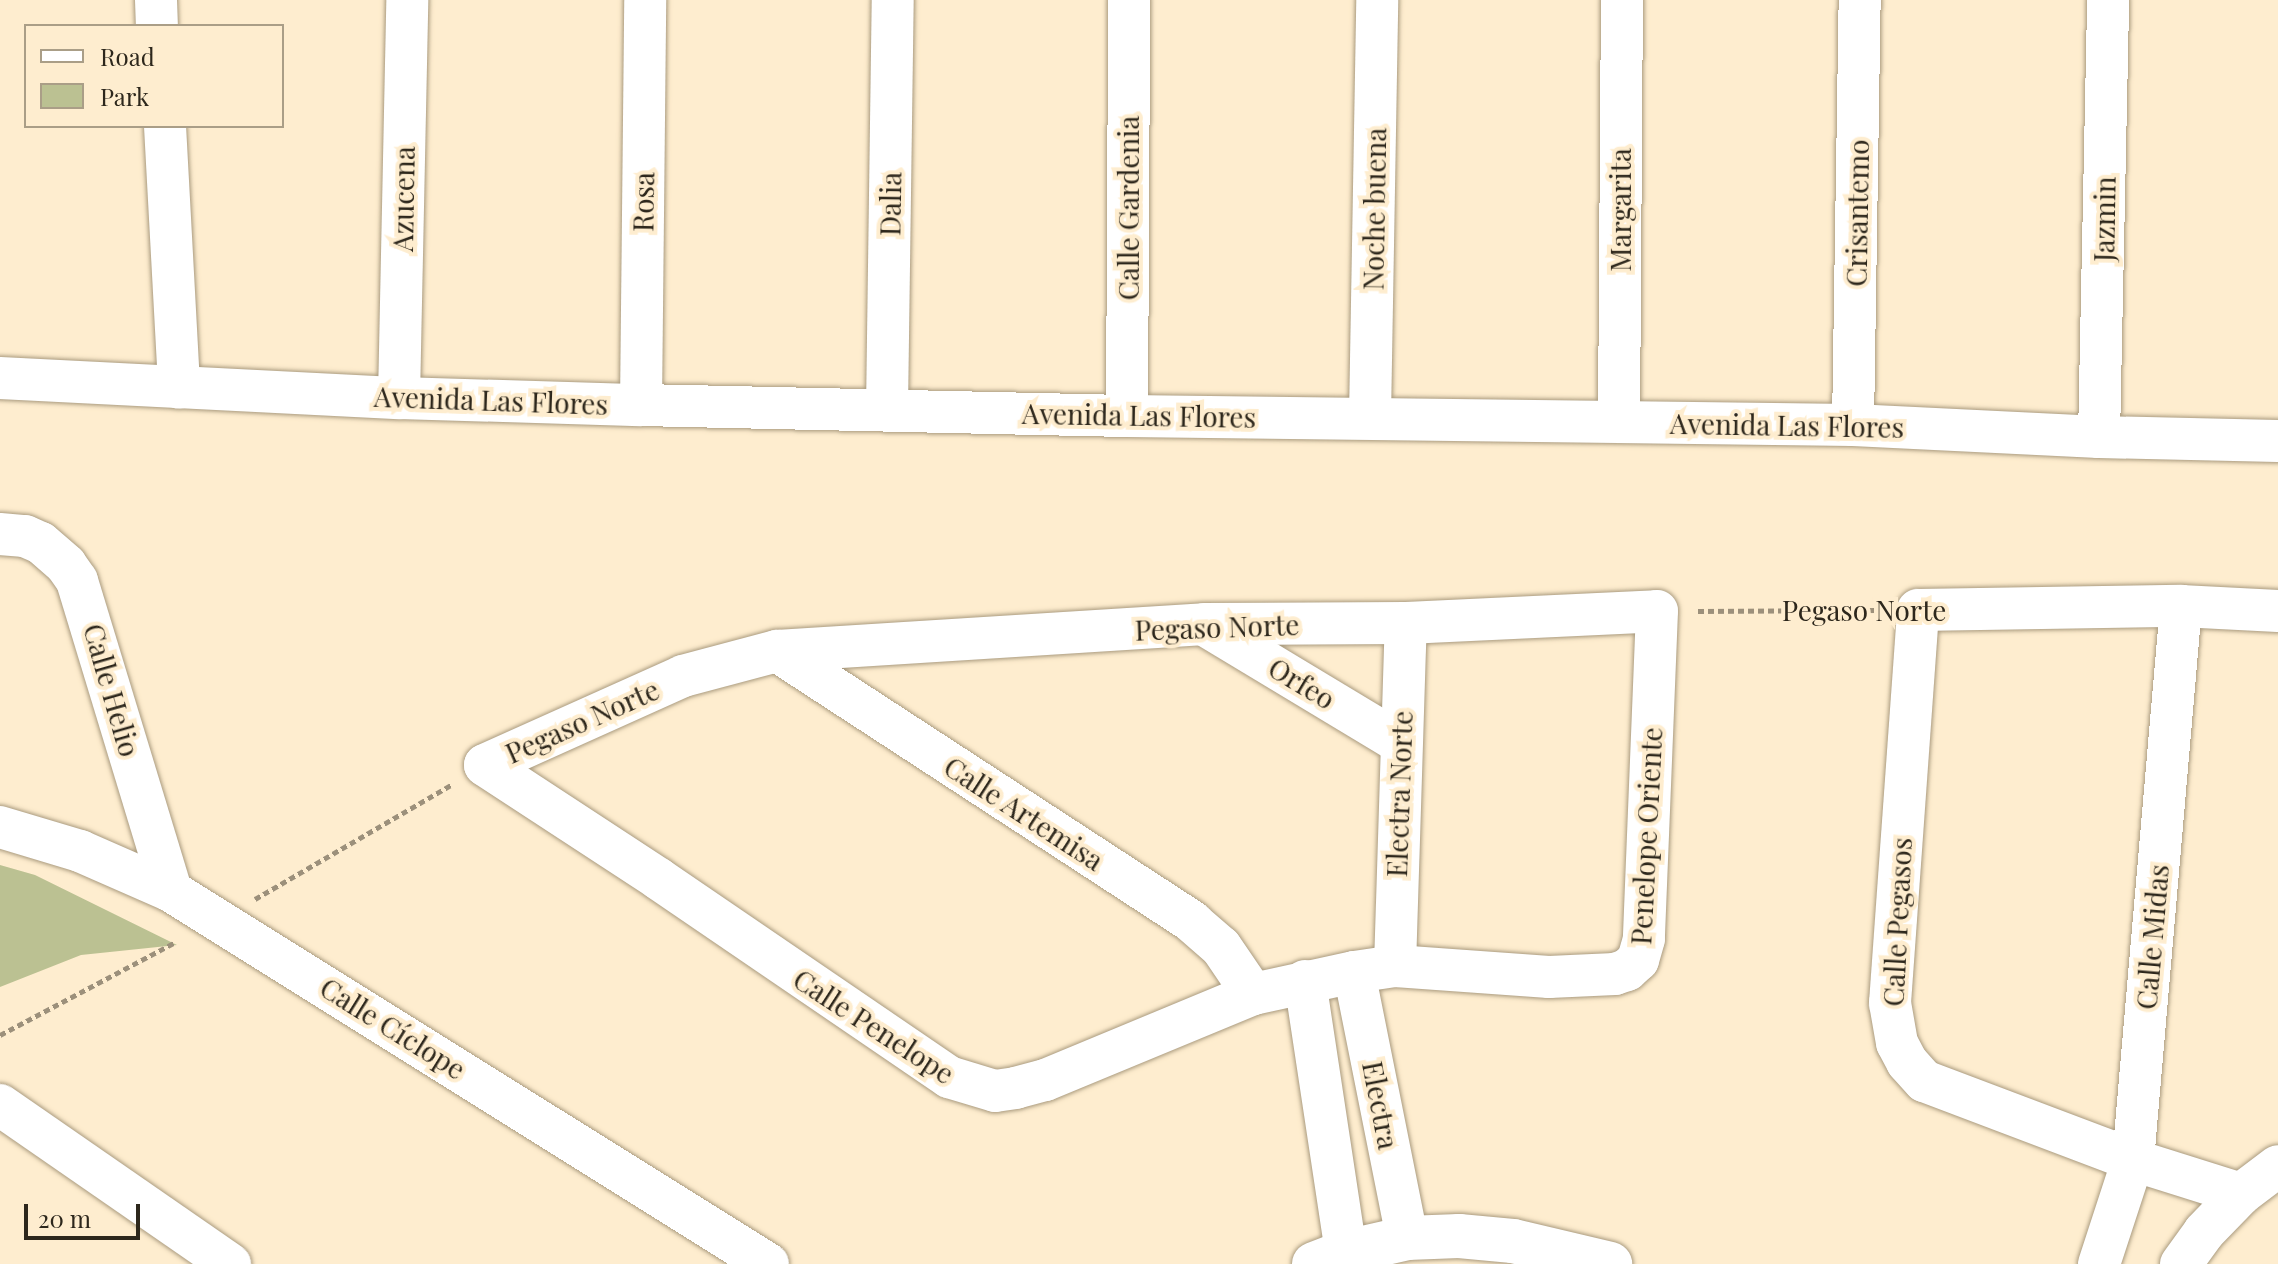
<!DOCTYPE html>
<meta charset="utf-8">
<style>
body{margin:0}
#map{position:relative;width:2278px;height:1264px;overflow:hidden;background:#feedcf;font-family:"Playfair Display",serif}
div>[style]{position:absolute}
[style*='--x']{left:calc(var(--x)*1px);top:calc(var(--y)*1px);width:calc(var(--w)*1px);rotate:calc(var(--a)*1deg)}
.green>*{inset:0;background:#bbc192}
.path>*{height:5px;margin-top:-2.5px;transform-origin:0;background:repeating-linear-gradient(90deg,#9c907b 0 6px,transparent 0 10px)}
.roads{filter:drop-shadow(0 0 2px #aa9b7f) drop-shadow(0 0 2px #aa9b7f)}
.street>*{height:42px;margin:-21px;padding:0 21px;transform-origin:21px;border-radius:21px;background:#fff}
.secondary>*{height:44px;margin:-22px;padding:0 22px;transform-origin:22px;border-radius:22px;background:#fff}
span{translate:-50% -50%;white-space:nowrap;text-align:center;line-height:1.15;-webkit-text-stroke:8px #feedcf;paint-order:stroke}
.street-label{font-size:28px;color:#2d271c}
.legend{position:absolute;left:24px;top:24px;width:260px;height:104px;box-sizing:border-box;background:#feedcf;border:2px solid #aa9e87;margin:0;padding:10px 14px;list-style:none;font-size:24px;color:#2d271c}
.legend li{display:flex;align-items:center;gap:16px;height:40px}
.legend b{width:40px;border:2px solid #aa9e87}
.scale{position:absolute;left:24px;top:1204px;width:116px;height:36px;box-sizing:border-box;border:4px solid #2d271c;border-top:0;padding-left:10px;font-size:24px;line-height:28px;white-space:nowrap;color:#2d271c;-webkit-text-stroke:6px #feedcf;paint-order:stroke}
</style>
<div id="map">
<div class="green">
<div style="clip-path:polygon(0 865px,35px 875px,177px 945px,81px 955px,0 987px)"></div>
</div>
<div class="path">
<div style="--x:1698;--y:611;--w:182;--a:-0.3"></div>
<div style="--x:255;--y:899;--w:227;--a:-30.2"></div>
<div style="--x:0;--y:1035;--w:199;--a:-27.9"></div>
</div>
<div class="roads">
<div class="street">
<div style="--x:156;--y:0;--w:26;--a:88"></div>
<div style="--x:165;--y:126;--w:262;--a:86.9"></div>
<div style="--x:0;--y:378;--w:400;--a:2.9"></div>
<div style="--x:399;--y:398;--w:242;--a:1.7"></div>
<div style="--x:641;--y:405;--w:486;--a:1.3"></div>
<div style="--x:1127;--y:416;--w:726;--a:0.71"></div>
<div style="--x:1853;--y:425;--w:246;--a:2.8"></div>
<div style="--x:2099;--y:437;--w:179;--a:1.3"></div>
<div style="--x:399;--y:398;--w:398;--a:-88.8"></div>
<div style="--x:641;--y:405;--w:405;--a:-89.4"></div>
<div style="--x:887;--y:409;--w:409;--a:-89.2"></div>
<div style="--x:1127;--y:416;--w:416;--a:-89.7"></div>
<div style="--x:1370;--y:417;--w:417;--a:-89"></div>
<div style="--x:1619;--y:421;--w:421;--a:-89.6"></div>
<div style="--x:1853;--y:425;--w:425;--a:-89.1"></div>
<div style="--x:2099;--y:437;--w:437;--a:-88.8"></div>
<div style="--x:0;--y:534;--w:25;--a:5"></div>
<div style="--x:25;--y:536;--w:17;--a:24"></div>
<div style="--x:41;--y:543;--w:33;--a:41"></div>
<div style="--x:66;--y:565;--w:19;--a:55"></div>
<div style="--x:77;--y:581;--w:324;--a:73.1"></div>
<div style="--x:1657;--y:611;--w:328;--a:92.3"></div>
<div style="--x:1644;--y:939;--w:22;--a:106"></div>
<div style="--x:1638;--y:960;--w:15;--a:138"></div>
<div style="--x:1627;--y:970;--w:13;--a:162"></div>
<div style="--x:1615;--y:974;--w:66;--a:177.4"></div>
<div style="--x:1549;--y:977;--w:154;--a:-175.9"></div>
<div style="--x:1395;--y:966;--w:41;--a:171.7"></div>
<div style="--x:1354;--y:972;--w:103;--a:167.7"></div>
<div style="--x:1253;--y:994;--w:225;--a:157.5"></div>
<div style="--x:1045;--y:1080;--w:30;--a:165"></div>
<div style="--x:1016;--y:1088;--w:21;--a:172"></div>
<div style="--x:995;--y:1091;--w:48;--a:-163.1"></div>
<div style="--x:949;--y:1077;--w:351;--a:-145.7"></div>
<div style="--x:659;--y:879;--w:208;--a:-146.8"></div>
<div style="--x:485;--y:765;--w:217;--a:-24.2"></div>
<div style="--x:683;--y:676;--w:97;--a:-14.9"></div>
<div style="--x:777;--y:651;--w:428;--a:-3.6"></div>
<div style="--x:1204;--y:624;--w:202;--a:-0.3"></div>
<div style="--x:1406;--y:623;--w:251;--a:-2.7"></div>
<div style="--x:1205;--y:625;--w:227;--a:31.1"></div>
<div style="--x:777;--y:651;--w:496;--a:33.1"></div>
<div style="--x:1192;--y:922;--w:38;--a:41"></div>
<div style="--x:1221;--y:947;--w:57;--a:55.8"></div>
<div style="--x:0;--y:827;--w:84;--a:16.7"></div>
<div style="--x:80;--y:851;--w:99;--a:23.7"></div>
<div style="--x:171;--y:891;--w:704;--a:32"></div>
<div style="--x:1395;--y:966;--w:343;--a:-88.2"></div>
<div style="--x:1354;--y:972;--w:271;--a:78.7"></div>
<div style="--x:1305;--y:981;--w:274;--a:81.4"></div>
<div style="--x:0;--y:1105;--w:280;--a:34.7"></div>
<div style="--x:2241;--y:1194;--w:113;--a:-162.5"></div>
<div style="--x:2133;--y:1160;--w:223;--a:-159.3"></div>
<div style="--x:1924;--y:1081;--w:25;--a:-132"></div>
<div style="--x:1907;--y:1062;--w:21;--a:-118"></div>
<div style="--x:1897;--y:1043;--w:41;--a:-99.9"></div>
<div style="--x:1890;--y:1003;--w:394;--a:-85.9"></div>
<div style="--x:1918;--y:610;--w:263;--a:-0.9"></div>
<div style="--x:2181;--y:606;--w:97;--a:3"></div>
<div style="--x:2099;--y:1264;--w:109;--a:-71.9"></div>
<div style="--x:2133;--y:1160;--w:556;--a:-85.05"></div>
<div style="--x:2181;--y:1264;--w:39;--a:-54"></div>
<div style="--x:2204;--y:1232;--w:53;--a:-45.8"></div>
<div style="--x:2241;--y:1194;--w:46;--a:-37.1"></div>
</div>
<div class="secondary">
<div style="--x:1314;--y:1264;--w:34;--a:-21"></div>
<div style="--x:1346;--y:1252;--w:63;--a:-12.9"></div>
<div style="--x:1407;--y:1238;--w:52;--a:-2.2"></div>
<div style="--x:1459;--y:1236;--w:54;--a:5.3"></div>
<div style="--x:1513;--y:1241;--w:100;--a:13.3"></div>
</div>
</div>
<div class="street-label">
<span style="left:403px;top:199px;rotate:-89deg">Azucena</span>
<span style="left:643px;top:202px;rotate:-89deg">Rosa</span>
<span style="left:890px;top:204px;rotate:-89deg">Dalia</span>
<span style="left:1128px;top:208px;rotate:-90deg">Calle Gardenia</span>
<span style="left:1374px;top:209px;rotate:-89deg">Noche buena</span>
<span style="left:1620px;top:210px;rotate:-90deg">Margarita</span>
<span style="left:1857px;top:213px;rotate:-89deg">Crisantemo</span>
<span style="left:2104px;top:219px;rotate:-89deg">Jazmin</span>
<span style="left:491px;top:400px;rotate:2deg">Avenida Las Flores</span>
<span style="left:1139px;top:415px;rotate:1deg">Avenida Las Flores</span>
<span style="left:1787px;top:425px;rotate:1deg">Avenida Las Flores</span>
<span style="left:1864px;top:610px">Pegaso Norte</span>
<span style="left:1217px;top:627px;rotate:-2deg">Pegaso Norte</span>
<span style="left:1302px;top:683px;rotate:31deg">Orfeo</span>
<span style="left:112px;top:690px;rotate:74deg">Calle Helio</span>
<span style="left:582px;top:721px;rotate:-24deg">Pegaso Norte</span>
<span style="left:1399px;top:794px;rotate:-88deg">Electra Norte</span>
<span style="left:1024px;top:813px;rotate:33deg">Calle Artemisa</span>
<span style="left:1646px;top:836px;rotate:-87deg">Penelope Oriente</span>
<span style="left:1897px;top:922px;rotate:-87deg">Calle Pegasos</span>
<span style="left:2152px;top:937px;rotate:-85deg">Calle Midas</span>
<span style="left:874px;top:1026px;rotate:33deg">Calle Penelope</span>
<span style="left:393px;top:1028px;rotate:32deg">Calle Cíclope</span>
<span style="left:1381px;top:1105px;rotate:79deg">Electra</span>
</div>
<ul class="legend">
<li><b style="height:10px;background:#fff"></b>Road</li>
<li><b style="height:22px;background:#bbc192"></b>Park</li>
</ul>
<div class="scale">20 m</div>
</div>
